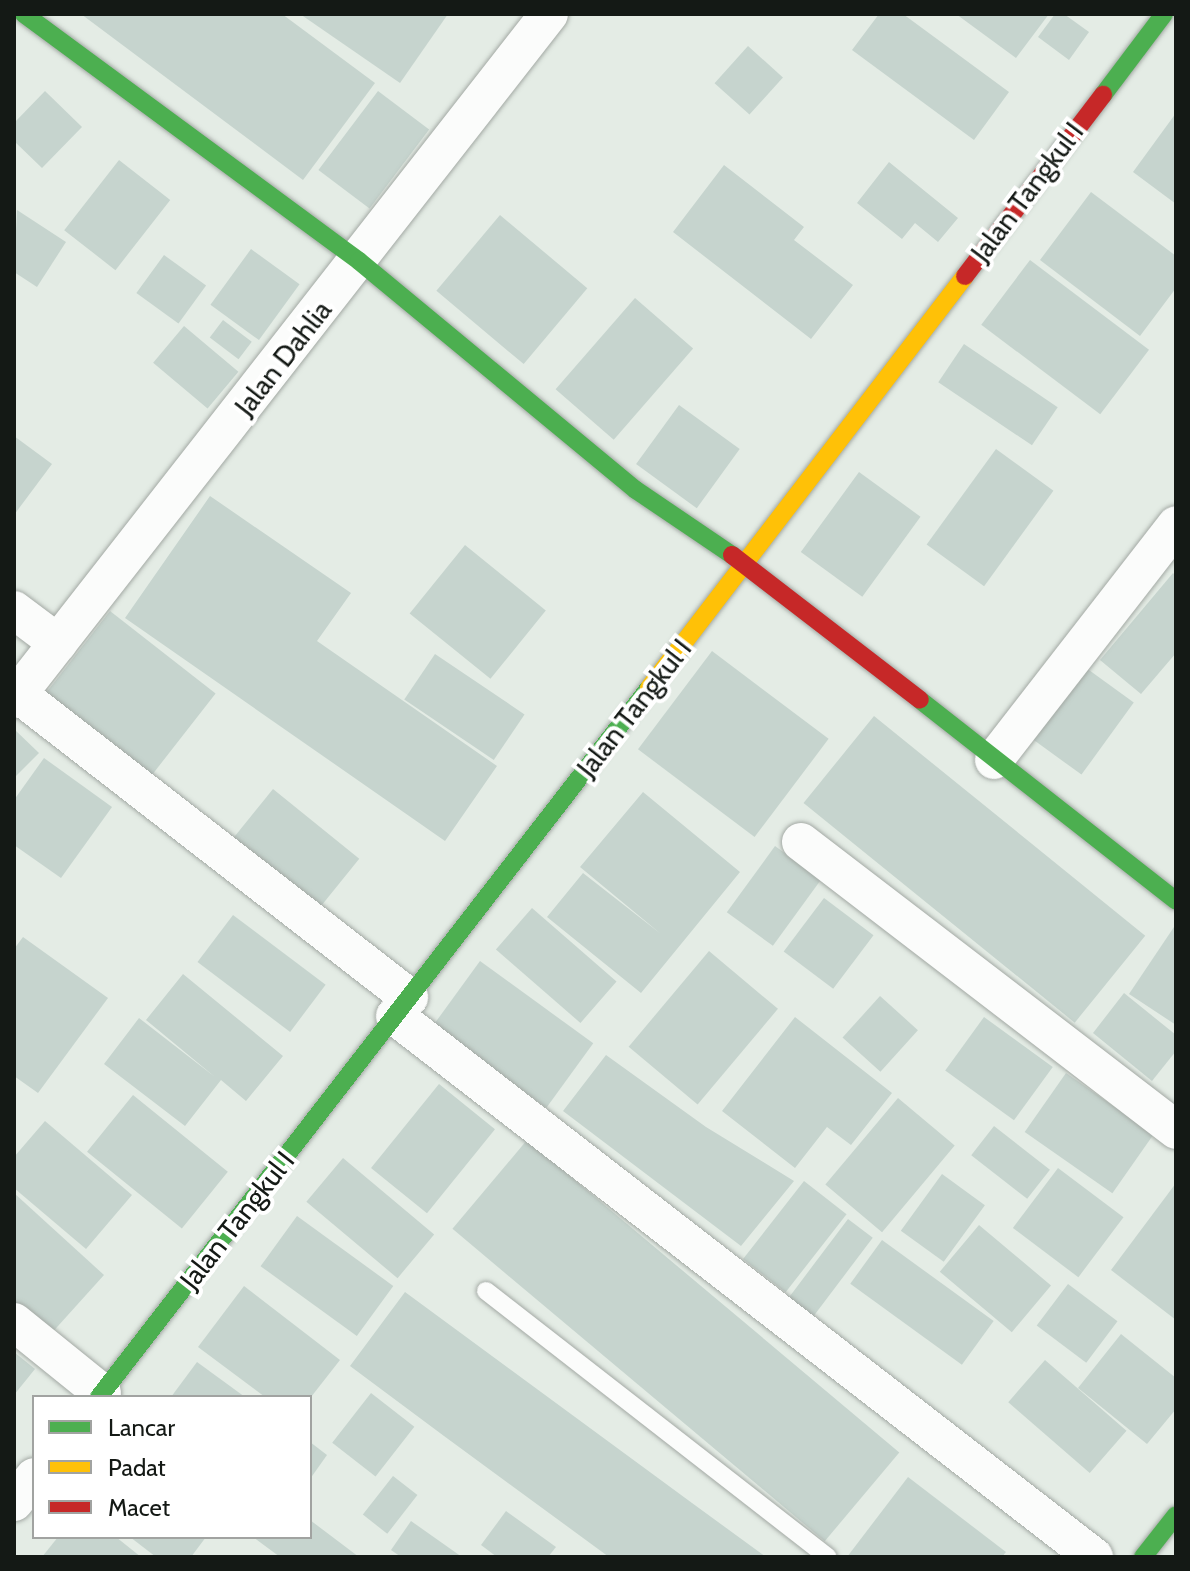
<!DOCTYPE html>
<style>
body{margin:0}
#map{position:relative;width:1190px;height:1571px;overflow:hidden;background:#e4ece5;font-family:Cabin,sans-serif}
div>[style]{position:absolute}
[style*='--x']{left:calc(var(--x)*1px);top:calc(var(--y)*1px);width:calc(var(--w)*1px);rotate:calc(var(--a)*1deg)}
.building>*{inset:0;background:#c6d4ce;transform-origin:0 0}
.roads{filter:drop-shadow(0 0 2px #a3a9a4) drop-shadow(0 0 2px #a3a9a4)}
.lane>*{height:18px;margin:-9px;padding:0 9px;transform-origin:9px;border-radius:9px;background:#fbfcfb}
.street>*{height:38px;margin:-19px;padding:0 19px;transform-origin:19px;border-radius:19px;background:#fbfcfb}
.fast>*{height:18px;margin:-9px;padding:0 9px;transform-origin:9px;border-radius:9px;background:#4caf50}
.slow>*{height:18px;margin:-9px;padding:0 9px;transform-origin:9px;border-radius:9px;background:#ffc107}
.jam>*{height:18px;margin:-9px;padding:0 9px;transform-origin:9px;border-radius:9px;background:#c62828}
span{translate:-50% -50%;white-space:nowrap;text-align:center;line-height:1.15;-webkit-text-stroke:8px #fff;paint-order:stroke}
.street-label{font-size:28px;color:#141915}
.frame{position:absolute;inset:0;border:16px solid #141915;pointer-events:none}
.legend{position:absolute;left:32px;top:1395px;width:280px;height:144px;box-sizing:border-box;background:#fff;border:2px solid #a1a3a1;margin:0;padding:10px 14px;list-style:none;font-size:24px;color:#141915}
.legend li{display:flex;align-items:center;gap:16px;height:40px}
.legend b{width:40px;border:2px solid #a1a3a1}
</style>
<div id="map">
<div class="building">
<div style="clip-path:polygon(81px 14px,282px 14px,375px 83px,303px 180px)"></div>
<div style="clip-path:polygon(300px 14px,448px 14px,400px 83px)"></div>
<div style="clip-path:polygon(879px 14px,903px 14px,1009px 92px,974px 140px,852px 50px)"></div>
<div style="clip-path:polygon(956px 14px,1049px 14px,1016px 58px)"></div>
<div style="clip-path:polygon(1055px 14px,1064px 14px,1089px 32px,1069px 60px,1038px 37px)"></div>
<div style="left:748px;top:46px;width:47px;height:50px;rotate:42deg"></div>
<div style="clip-path:polygon(45px 91px,82px 127px,42px 168px,14px 141px,14px 123px)"></div>
<div style="left:378px;top:91px;width:64px;height:99px;rotate:37deg"></div>
<div style="clip-path:polygon(1176px 113px,1176px 204px,1133px 172px)"></div>
<div style="left:119px;top:160px;width:65px;height:89px;rotate:38deg"></div>
<div style="clip-path:polygon(889px 162px,958px 218px,938px 242px,915px 223px,902px 239px,857px 203px)"></div>
<div style="clip-path:polygon(724px 165px,804px 227px,794px 240px,853px 285px,811px 339px,673px 232px)"></div>
<div style="clip-path:polygon(1091px 192px,1176px 256px,1176px 288px,1140px 336px,1040px 260px)"></div>
<div style="clip-path:polygon(17px 210px,66px 242px,37px 287px,14px 272px)"></div>
<div style="left:500px;top:215px;width:114px;height:99px;rotate:40deg"></div>
<div style="left:251px;top:249px;width:60px;height:69px;rotate:36deg"></div>
<div style="left:164px;top:255px;width:52px;height:47px;rotate:36deg"></div>
<div style="left:1030px;top:260px;width:149px;height:81px;rotate:37deg"></div>
<div style="left:635px;top:298px;width:77px;height:121px;rotate:41deg"></div>
<div style="left:223px;top:320px;width:36px;height:22px;rotate:37deg"></div>
<div style="left:184px;top:326px;width:71px;height:48px;rotate:40deg"></div>
<div style="left:964px;top:344px;width:113px;height:46px;rotate:34deg"></div>
<div style="left:679px;top:405px;width:75px;height:73px;rotate:36deg"></div>
<div style="clip-path:polygon(14px 436px,52px 464px,14px 515px)"></div>
<div style="left:996px;top:449px;width:71px;height:118px;rotate:36deg"></div>
<div style="left:859px;top:472px;width:76px;height:99px;rotate:36deg"></div>
<div style="clip-path:polygon(210px 496px,351px 593px,317px 641px,497px 766px,445px 841px,125px 618px)"></div>
<div style="left:465px;top:545px;width:104px;height:88px;rotate:39deg"></div>
<div style="clip-path:polygon(1173px 573px,1176px 576px,1176px 653px,1141px 694px,1100px 660px)"></div>
<div style="left:110px;top:611px;width:134px;height:116px;rotate:38deg"></div>
<div style="left:712px;top:651px;width:146px;height:123px;rotate:37deg"></div>
<div style="left:435px;top:654px;width:108px;height:55px;rotate:34deg"></div>
<div style="left:1082px;top:665px;width:64px;height:89px;rotate:36deg"></div>
<div style="left:874px;top:716px;width:349px;height:112px;rotate:39deg"></div>
<div style="clip-path:polygon(14px 729px,39px 753px,14px 778px)"></div>
<div style="clip-path:polygon(44px 758px,112px 807px,61px 878px,14px 845px,14px 800px)"></div>
<div style="left:273px;top:789px;width:111px;height:70px;rotate:39deg"></div>
<div style="clip-path:polygon(643px 792px,740px 872px,641px 993px,547px 917px,583px 873px,661px 934px,580px 867px)"></div>
<div style="left:775px;top:846px;width:57px;height:82px;rotate:36deg"></div>
<div style="left:824px;top:898px;width:62px;height:67px;rotate:37deg"></div>
<div style="left:532px;top:908px;width:112px;height:55px;rotate:41deg"></div>
<div style="left:233px;top:915px;width:116px;height:59px;rotate:37deg"></div>
<div style="clip-path:polygon(1176px 924px,1176px 1025px,1129px 994px)"></div>
<div style="clip-path:polygon(23px 937px,108px 998px,38px 1093px,14px 1076px,14px 949px)"></div>
<div style="left:709px;top:951px;width:90px;height:125px;rotate:40deg"></div>
<div style="left:480px;top:961px;width:140px;height:80px;rotate:36deg"></div>
<div style="clip-path:polygon(183px 974px,283px 1056px,246px 1101px,221px 1080px,185px 1126px,104px 1064px,139px 1018px,215px 1077px,146px 1020px)"></div>
<div style="clip-path:polygon(1124px 993px,1176px 1035px,1176px 1051px,1152px 1081px,1093px 1033px)"></div>
<div style="left:880px;top:996px;width:51px;height:56px;rotate:42deg"></div>
<div style="clip-path:polygon(795px 1017px,892px 1093px,851px 1145px,827px 1127px,795px 1168px,722px 1111px)"></div>
<div style="left:984px;top:1017px;width:85px;height:66px;rotate:36deg"></div>
<div style="clip-path:polygon(606px 1055px,706px 1127px,794px 1181px,741px 1246px,563px 1111px)"></div>
<div style="left:1066px;top:1073px;width:107px;height:72px;rotate:35deg"></div>
<div style="left:439px;top:1084px;width:72px;height:108px;rotate:39deg"></div>
<div style="left:133px;top:1095px;width:122px;height:73px;rotate:39deg"></div>
<div style="left:898px;top:1098px;width:74px;height:113px;rotate:40deg"></div>
<div style="clip-path:polygon(45px 1121px,132px 1195px,86px 1249px,14px 1188px,14px 1157px)"></div>
<div style="left:994px;top:1126px;width:71px;height:37px;rotate:38deg"></div>
<div style="left:527px;top:1140px;width:486px;height:116px;rotate:40deg"></div>
<div style="left:343px;top:1158px;width:119px;height:57px;rotate:40deg"></div>
<div style="left:1058px;top:1168px;width:82px;height:75px;rotate:37deg"></div>
<div style="left:942px;top:1174px;width:53px;height:70px;rotate:36deg"></div>
<div style="left:804px;top:1181px;width:54px;height:99px;rotate:38deg"></div>
<div style="clip-path:polygon(1176px 1183px,1176px 1320px,1111px 1270px)"></div>
<div style="clip-path:polygon(14px 1193px,104px 1275px,49px 1336px,14px 1304px)"></div>
<div style="left:297px;top:1216px;width:119px;height:62px;rotate:36deg"></div>
<div style="left:848px;top:1219px;width:31px;height:106px;rotate:37deg"></div>
<div style="left:979px;top:1225px;width:94px;height:61px;rotate:40deg"></div>
<div style="left:882px;top:1240px;width:138px;height:54px;rotate:36deg"></div>
<div style="left:1068px;top:1284px;width:62px;height:52px;rotate:37deg"></div>
<div style="clip-path:polygon(244px 1286px,340px 1360px,311px 1397px,265px 1397px,198px 1347px)"></div>
<div style="clip-path:polygon(405px 1292px,692px 1503px,766px 1557px,609px 1557px,444px 1436px,350px 1366px)"></div>
<div style="clip-path:polygon(1121px 1334px,1176px 1378px,1176px 1409px,1147px 1444px,1078px 1388px)"></div>
<div style="clip-path:polygon(14px 1352px,35px 1369px,14px 1395px)"></div>
<div style="left:1045px;top:1360px;width:108px;height:56px;rotate:41deg"></div>
<div style="clip-path:polygon(197px 1362px,245px 1397px,171px 1397px)"></div>
<div style="left:371px;top:1393px;width:55px;height:63px;rotate:38deg"></div>
<div style="clip-path:polygon(310px 1442px,327px 1455px,310px 1479px)"></div>
<div style="left:393px;top:1476px;width:31px;height:49px;rotate:38deg"></div>
<div style="clip-path:polygon(908px 1477px,1006px 1552px,1002px 1557px,847px 1557px)"></div>
<div style="clip-path:polygon(506px 1511px,556px 1547px,548px 1557px,497px 1557px,481px 1545px)"></div>
<div style="clip-path:polygon(310px 1520px,359px 1557px,280px 1557px,253px 1537px,310px 1537px)"></div>
<div style="clip-path:polygon(411px 1521px,462px 1557px,401px 1557px,391px 1550px)"></div>
<div style="clip-path:polygon(58px 1537px,116px 1537px,141px 1557px,42px 1557px)"></div>
<div style="clip-path:polygon(130px 1537px,206px 1537px,191px 1557px,156px 1557px)"></div>
</div>
<div class="roads">
<div class="lane">
<div style="--x:486;--y:1291;--w:433;--a:37.9"></div>
</div>
<div class="street">
<div style="--x:14;--y:610;--w:55;--a:36.9"></div>
<div style="--x:18;--y:694;--w:495;--a:37.8"></div>
<div style="--x:14;--y:699;--w:869;--a:-52.01"></div>
<div style="--x:994;--y:760;--w:297;--a:-52.2"></div>
<div style="--x:801;--y:842;--w:473;--a:37.5"></div>
<div style="--x:395;--y:1016;--w:884;--a:37.74"></div>
<div style="--x:14;--y:1322;--w:113;--a:38.9"></div>
<div style="--x:14;--y:1502;--w:32;--a:-51"></div>
</div>
<div class="fast">
<div style="--x:24;--y:14;--w:416;--a:36.4"></div>
<div style="--x:359;--y:261;--w:359;--a:39.6"></div>
<div style="--x:636;--y:490;--w:116;--a:34.1"></div>
<div style="--x:1103;--y:95;--w:101;--a:-53"></div>
<div style="--x:920;--y:700;--w:325;--a:38.1"></div>
<div style="--x:99;--y:1397;--w:897;--a:-52.2"></div>
<div style="--x:1143;--y:1557;--w:53;--a:-51.8"></div>
</div>
<div class="slow">
<div style="--x:649;--y:688;--w:519;--a:-52.51"></div>
</div>
<div class="jam">
<div style="--x:965;--y:276;--w:228;--a:-52.7"></div>
<div style="--x:732;--y:555;--w:237;--a:37.6"></div>
</div>
</div>
<div class="street-label">
<span style="left:1027px;top:192px;rotate:-53deg">Jalan Tangkul I</span>
<span style="left:283px;top:358px;rotate:-52deg">Jalan Dahlia</span>
<span style="left:634px;top:708px;rotate:-52deg">Jalan Tangkul I</span>
<span style="left:237px;top:1220px;rotate:-52deg">Jalan Tangkul I</span>
</div>
<div class="frame"></div>
<ul class="legend">
<li><b style="height:10px;background:#4caf50"></b>Lancar</li>
<li><b style="height:10px;background:#ffc107"></b>Padat</li>
<li><b style="height:10px;background:#c62828"></b>Macet</li>
</ul>
</div>
